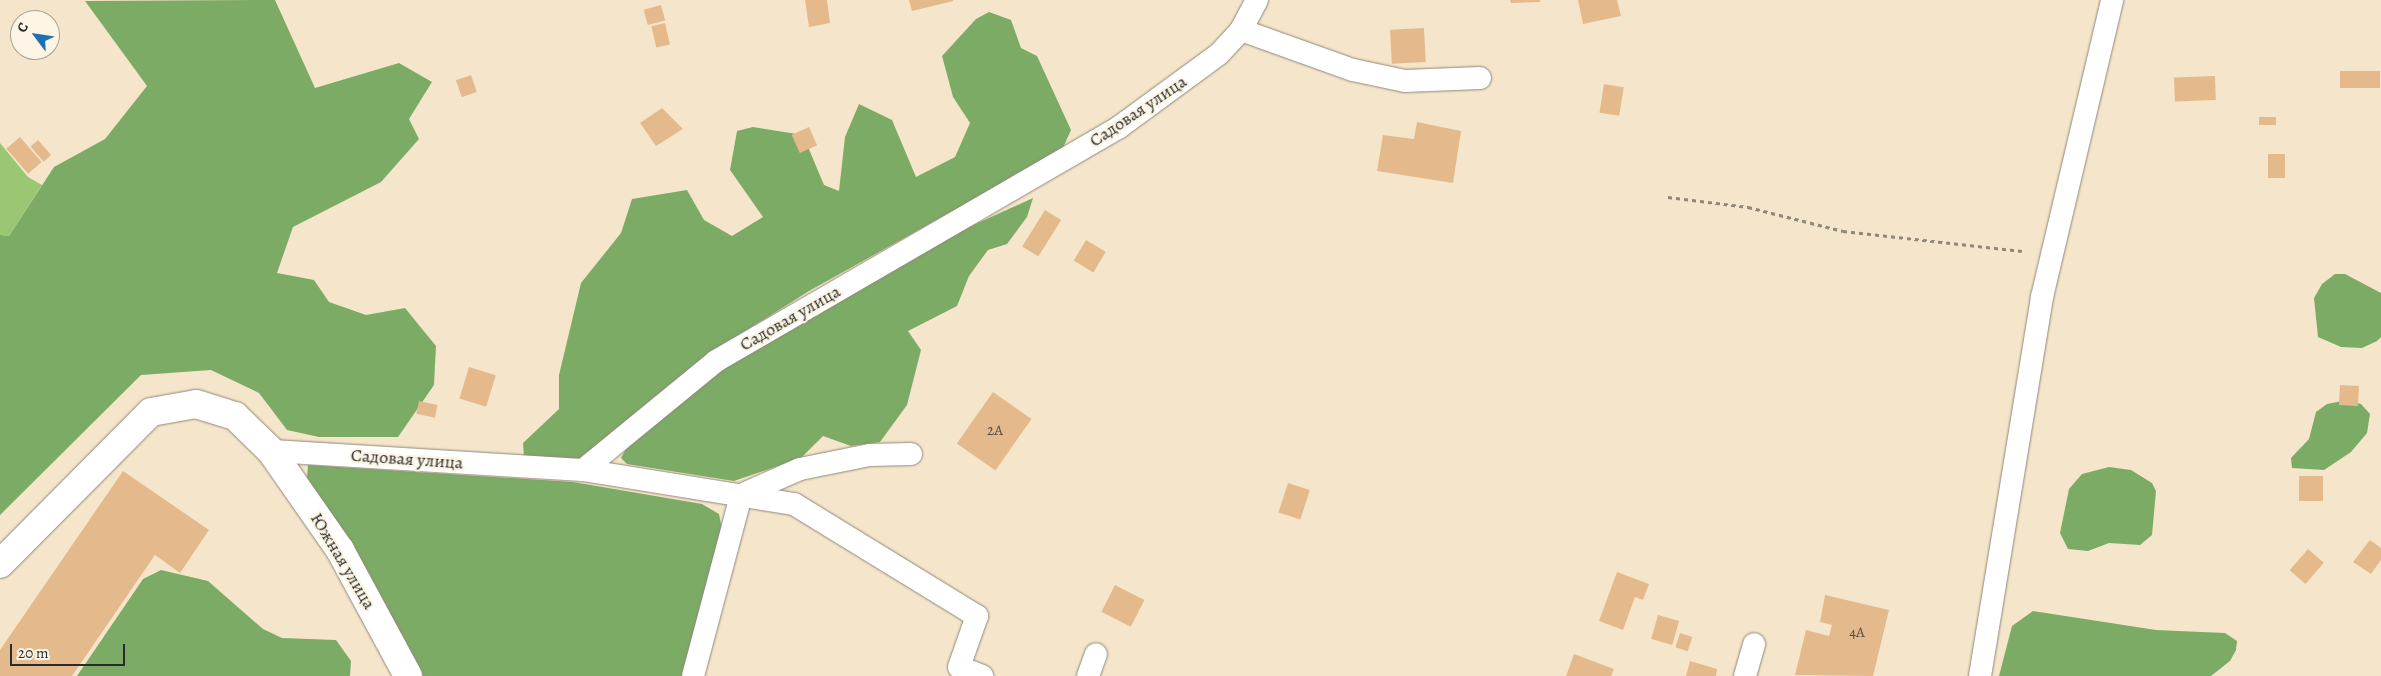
<!DOCTYPE html>
<meta charset="utf-8">
<style>
body{margin:0}
#map{position:relative;width:2381px;height:676px;overflow:hidden;background:#f5e6cb;font-family:Alegreya,serif}
div>[style]{position:absolute}
[style*='--x']{left:calc(var(--x)*1px);top:calc(var(--y)*1px);width:calc(var(--w)*1px);rotate:calc(var(--a)*1deg)}
.green>*{inset:0;background:#9bc674}
.forest>*{inset:0;background:#7cab66}
.building>*{inset:0;background:#e4ba8d;transform-origin:0 0}
.path>*{height:3px;margin-top:-1.5px;transform-origin:0;background:repeating-linear-gradient(90deg,#90887b 0 4px,transparent 0 8px)}
.roads{filter:drop-shadow(0 0 1px #90887b) drop-shadow(0 0 1px #90887b)}
.lane>*{height:22px;margin:-11px;padding:0 11px;transform-origin:11px;border-radius:11px;background:#fff}
.street>*{height:28px;margin:-14px;padding:0 14px;transform-origin:14px;border-radius:14px;background:#fff}
span{translate:-50% -50%;white-space:nowrap;text-align:center;line-height:1.15;-webkit-text-stroke:4.5px #fcf5e5;paint-order:stroke}
.number-label{font-size:15px;color:#594f44}
.number-label span{-webkit-text-stroke-width:0}
.street-label{font-size:18px;color:#2b2b2b}
.north{position:absolute;left:10px;top:10px;width:50px;height:50px;box-sizing:border-box;background:#fcf5e5;border:1px solid #a8a49b;border-radius:50%;rotate:301deg;font-size:14px;font-weight:700;line-height:20px;text-align:center;color:#2b2b2b}
.north::after{content:'';display:block;margin:auto;width:18px;height:22px;background:#1f6fb2;clip-path:polygon(50% 0,100% 100%,50% 72%,0 100%)}
.scale{position:absolute;left:10px;top:644px;width:115px;height:22px;box-sizing:border-box;border:2px solid #2b2b2b;border-top:0;padding-left:6px;font-size:15px;line-height:18px;white-space:nowrap;color:#2b2b2b;-webkit-text-stroke:4px #fcf5e5;paint-order:stroke}
</style>
<div id="map">
<div class="green">
<div style="clip-path:polygon(0 143px,28px 177px,42px 185px,9px 236px,0 235px)"></div>
</div>
<div class="forest">
<div style="clip-path:polygon(275px 0,315px 88px,399px 63px,432px 82px,409px 119px,419px 139px,381px 182px,293px 227px,277px 273px,314px 280px,329px 302px,366px 315px,405px 308px,436px 346px,434px 385px,398px 437px,319px 437px,287px 430px,259px 393px,211px 370px,141px 375px,0 515px,0 235px,9px 236px,54px 167px,105px 139px,147px 86px,85px 1px)"></div>
<div style="clip-path:polygon(989px 12px,1011px 20px,1021px 48px,1037px 56px,1071px 130px,1062px 150px,809px 291px,717px 349px,581px 459px,524px 457px,523px 443px,559px 409px,559px 375px,581px 283px,621px 233px,632px 199px,687px 190px,704px 220px,732px 236px,763px 217px,730px 170px,737px 131px,753px 127px,803px 135px,824px 185px,839px 191px,845px 137px,859px 104px,892px 120px,916px 177px,955px 157px,970px 123px,953px 97px,942px 56px,976px 19px)"></div>
<div style="clip-path:polygon(1033px 198px,1027px 217px,1007px 244px,988px 250px,969px 276px,957px 306px,908px 331px,921px 350px,907px 405px,880px 442px,851px 446px,823px 436px,801px 458px,734px 481px,627px 464px,621px 458px,628px 445px,722px 370px,969px 227px)"></div>
<div style="clip-path:polygon(2335px 274px,2345px 274px,2381px 293px,2381px 337px,2377px 341px,2362px 348px,2341px 347px,2318px 337px,2314px 298px,2322px 284px)"></div>
<div style="clip-path:polygon(2347px 400px,2361px 404px,2370px 414px,2367px 433px,2351px 452px,2324px 470px,2292px 468px,2291px 458px,2309px 439px,2316px 412px,2327px 404px)"></div>
<div style="clip-path:polygon(308px 465px,573px 482px,702px 504px,719px 514px,723px 534px,683px 676px,418px 676px,307px 478px)"></div>
<div style="clip-path:polygon(2109px 467px,2131px 470px,2152px 483px,2156px 491px,2152px 535px,2140px 545px,2109px 543px,2088px 551px,2068px 549px,2060px 533px,2069px 489px,2082px 474px)"></div>
<div style="clip-path:polygon(161px 570px,208px 581px,263px 629px,282px 638px,336px 640px,351px 661px,350px 676px,77px 676px,143px 579px)"></div>
<div style="clip-path:polygon(2033px 611px,2156px 630px,2225px 633px,2237px 641px,2236px 650px,2230px 661px,2211px 676px,1999px 676px,2012px 626px)"></div>
</div>
<div class="building">
<div style="clip-path:polygon(805px 0,827px 0,830px 23px,809px 27px)"></div>
<div style="clip-path:polygon(909px 0,953px 0,953px 1px,912px 11px)"></div>
<div style="clip-path:polygon(1510px 0,1540px 0,1540px 2px,1511px 3px)"></div>
<div style="clip-path:polygon(1578px 0,1617px 0,1621px 16px,1583px 24px)"></div>
<div style="left:661px;top:5px;width:16px;height:18px;rotate:75deg"></div>
<div style="left:665px;top:23px;width:22px;height:14px;rotate:77deg"></div>
<div style="left:1424px;top:28px;width:34px;height:34px;rotate:87deg"></div>
<div style="left:2380px;top:71px;width:17px;height:40px;rotate:90deg"></div>
<div style="left:471px;top:75px;width:18px;height:16px;rotate:71deg"></div>
<div style="left:2215px;top:76px;width:24px;height:41px;rotate:88deg"></div>
<div style="left:1604px;top:84px;width:20px;height:29px;rotate:9deg"></div>
<div style="clip-path:polygon(662px 108px,683px 129px,656px 146px,640px 123px)"></div>
<div style="left:2276px;top:117px;width:8px;height:17px;rotate:90deg"></div>
<div style="clip-path:polygon(1417px 122px,1461px 131px,1453px 183px,1377px 171px,1383px 135px,1414px 139px)"></div>
<div style="left:809px;top:127px;width:20px;height:19px;rotate:66deg"></div>
<div style="left:20px;top:137px;width:33px;height:18px;rotate:49deg"></div>
<div style="left:38px;top:140px;width:20px;height:10px;rotate:49deg"></div>
<div style="left:2285px;top:154px;width:24px;height:17px;rotate:90deg"></div>
<div style="left:1045px;top:210px;width:19px;height:43px;rotate:32deg"></div>
<div style="left:1086px;top:240px;width:23px;height:24px;rotate:31deg"></div>
<div style="left:469px;top:367px;width:28px;height:33px;rotate:17deg"></div>
<div style="left:2340px;top:385px;width:19px;height:20px;rotate:3deg"></div>
<div style="left:993px;top:392px;width:47px;height:63px;rotate:35deg"></div>
<div style="left:419px;top:401px;width:19px;height:13px;rotate:12deg"></div>
<div style="clip-path:polygon(123px 471px,209px 530px,180px 573px,155px 555px,72px 676px,0 676px,0 650px)"></div>
<div style="left:2299px;top:476px;width:24px;height:25px"></div>
<div style="left:1288px;top:483px;width:23px;height:31px;rotate:18deg"></div>
<div style="clip-path:polygon(2370px 540px,2381px 548px,2381px 560px,2371px 574px,2353px 562px)"></div>
<div style="left:2308px;top:549px;width:21px;height:28px;rotate:41deg"></div>
<div style="clip-path:polygon(1617px 572px,1649px 584px,1643px 600px,1635px 597px,1623px 630px,1599px 621px)"></div>
<div style="left:1115px;top:585px;width:33px;height:30px;rotate:27deg"></div>
<div style="clip-path:polygon(1825px 595px,1889px 610px,1873px 676px,1795px 675px,1806px 630px,1829px 636px,1832px 625px,1820px 622px)"></div>
<div style="left:1658px;top:615px;width:22px;height:25px;rotate:16deg"></div>
<div style="left:1680px;top:633px;width:13px;height:15px;rotate:18deg"></div>
<div style="clip-path:polygon(1574px 654px,1614px 669px,1611px 676px,1566px 676px)"></div>
<div style="clip-path:polygon(1690px 661px,1717px 669px,1716px 676px,1686px 676px)"></div>
</div>
<div class="path">
<div style="--x:1668;--y:197;--w:81;--a:7.1"></div>
<div style="--x:1748;--y:207;--w:98;--a:14.2"></div>
<div style="--x:1843;--y:231;--w:180;--a:6.4"></div>
</div>
<div class="roads">
<div class="lane">
<div style="--x:1241;--y:30;--w:119;--a:19.7"></div>
<div style="--x:1353;--y:70;--w:53;--a:11.9"></div>
<div style="--x:1405;--y:81;--w:75;--a:-2.3"></div>
<div style="--x:271;--y:451;--w:313;--a:3.5"></div>
<div style="--x:583;--y:470;--w:172;--a:-39.3"></div>
<div style="--x:716;--y:361;--w:465;--a:-30.1"></div>
<div style="--x:1118;--y:128;--w:125;--a:-36.2"></div>
<div style="--x:1219;--y:54;--w:33;--a:-47"></div>
<div style="--x:1241;--y:30;--w:34;--a:-62"></div>
<div style="--x:583;--y:470;--w:214;--a:9.2"></div>
<div style="--x:794;--y:504;--w:215;--a:31.5"></div>
<div style="--x:977;--y:616;--w:54;--a:109.4"></div>
<div style="--x:959;--y:667;--w:25;--a:21"></div>
<div style="--x:693;--y:676;--w:187;--a:-75.1"></div>
<div style="--x:741;--y:495;--w:64;--a:-23.8"></div>
<div style="--x:800;--y:469;--w:71;--a:-11.3"></div>
<div style="--x:870;--y:455;--w:41;--a:-1.4"></div>
<div style="--x:1088;--y:676;--w:23;--a:-70"></div>
<div style="--x:1745;--y:676;--w:33;--a:-74"></div>
<div style="--x:1980;--y:676;--w:384;--a:-80.7"></div>
<div style="--x:2042;--y:297;--w:305;--a:-76.7"></div>
</div>
<div class="street">
<div style="--x:0;--y:564;--w:214;--a:-45.2"></div>
<div style="--x:151;--y:412;--w:46;--a:-10.1"></div>
<div style="--x:196;--y:404;--w:41;--a:17.1"></div>
<div style="--x:235;--y:416;--w:50;--a:44.2"></div>
<div style="--x:271;--y:451;--w:121;--a:55.1"></div>
<div style="--x:340;--y:550;--w:143;--a:61.6"></div>
</div>
</div>
<div class="number-label">
<span style="left:995px;top:431px">2А</span>
<span style="left:1857px;top:633px">4А</span>
</div>
<div class="street-label">
<span style="left:1138px;top:111px;rotate:-34deg">Садовая улица</span>
<span style="left:790px;top:318px;rotate:-30deg">Садовая улица</span>
<span style="left:407px;top:459px;rotate:4deg">Садовая улица</span>
<span style="left:343px;top:561px;rotate:59deg">Южная улица</span>
</div>
<div class="north">С</div>
<div class="scale">20 m</div>
</div>
